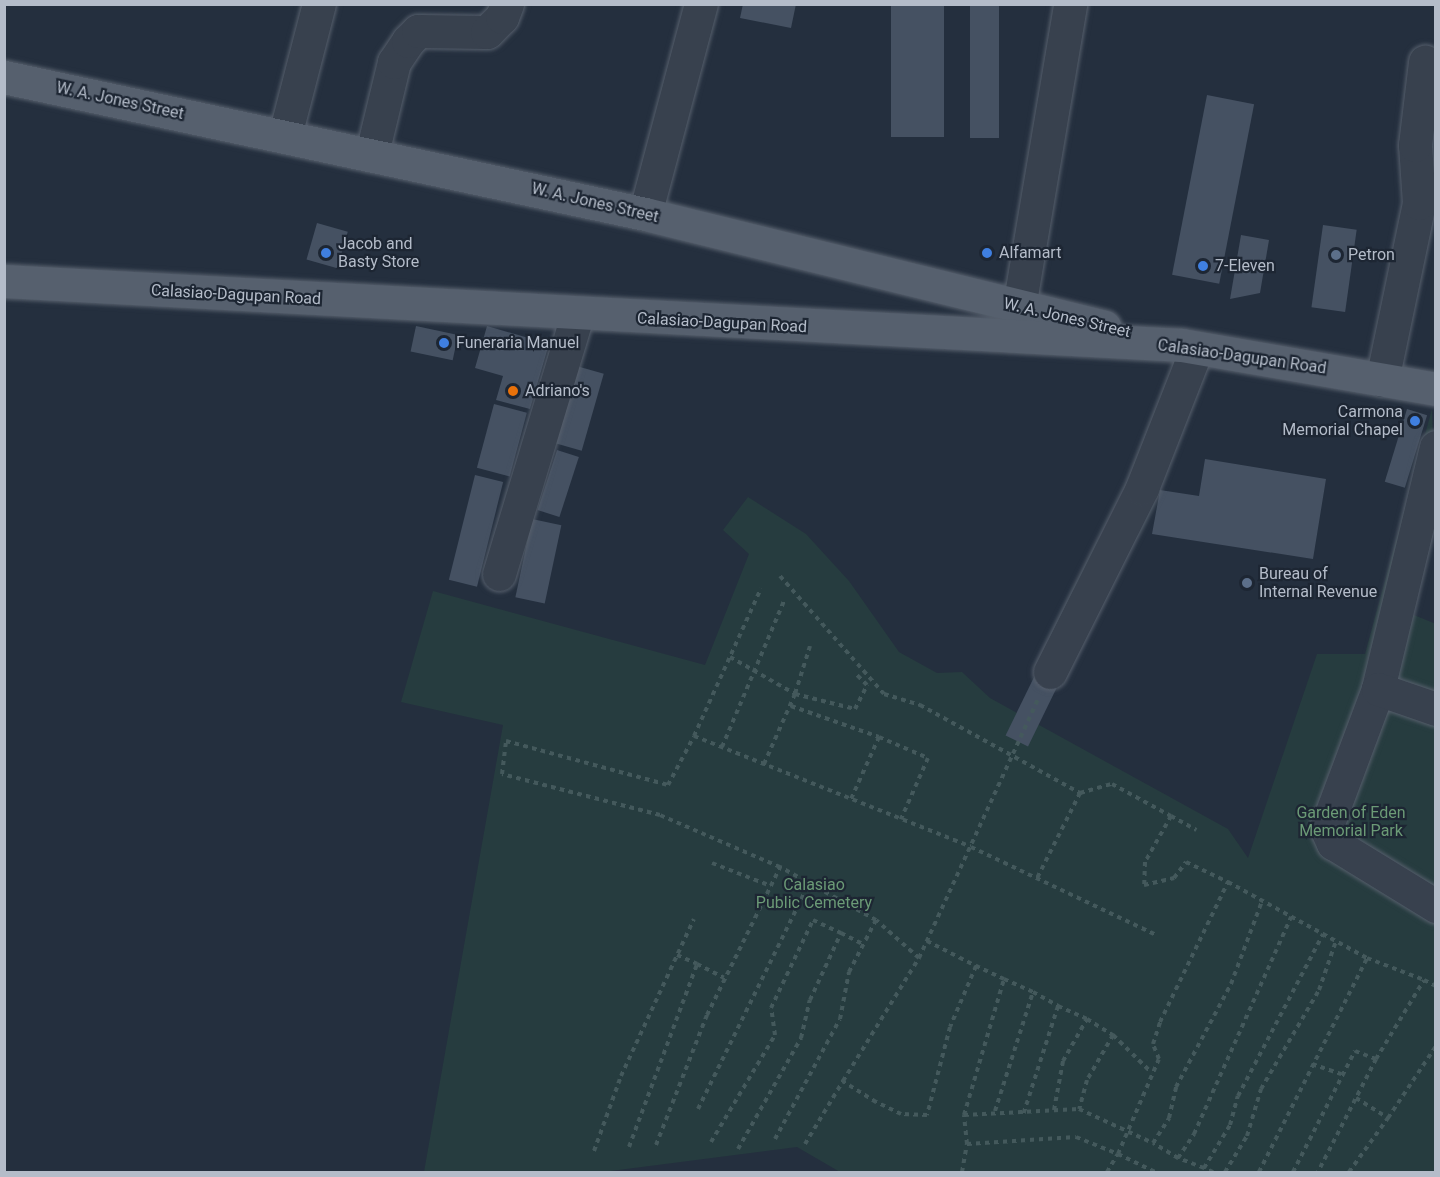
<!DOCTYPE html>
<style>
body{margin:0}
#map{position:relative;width:1440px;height:1177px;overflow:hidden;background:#242f3e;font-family:Roboto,sans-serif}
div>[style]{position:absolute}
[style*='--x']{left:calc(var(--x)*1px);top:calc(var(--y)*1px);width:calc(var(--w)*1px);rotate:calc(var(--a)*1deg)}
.green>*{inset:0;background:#263c3f}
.building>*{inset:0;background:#455162;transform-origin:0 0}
.path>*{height:4px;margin-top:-2px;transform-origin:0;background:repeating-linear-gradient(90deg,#44595c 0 4.5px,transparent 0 9px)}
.roads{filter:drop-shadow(0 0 2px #565f6c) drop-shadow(0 0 2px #565f6c)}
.minor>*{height:33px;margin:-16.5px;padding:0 16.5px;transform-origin:16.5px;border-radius:16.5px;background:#38414e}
.major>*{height:33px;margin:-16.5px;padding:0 16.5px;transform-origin:16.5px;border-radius:16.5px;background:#56606e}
.dots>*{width:16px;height:16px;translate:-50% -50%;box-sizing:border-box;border:3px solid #1d2633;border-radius:50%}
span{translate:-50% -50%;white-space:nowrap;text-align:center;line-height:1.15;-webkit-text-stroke:4.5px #1d2633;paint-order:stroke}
.street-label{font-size:16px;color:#b4bcc9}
.poi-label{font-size:16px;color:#b4bcc9}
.left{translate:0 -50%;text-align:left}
.right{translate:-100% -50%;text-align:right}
.park-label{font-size:16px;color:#6b9a76}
.frame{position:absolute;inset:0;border:6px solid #b4bcc9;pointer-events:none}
</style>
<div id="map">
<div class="green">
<div style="clip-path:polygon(1432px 409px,1435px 502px,1409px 613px,1436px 624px,1435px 1172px,840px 1172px,797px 1147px,603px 1172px,424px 1172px,503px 725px,401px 702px,433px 591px,705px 665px,749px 554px,723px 530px,748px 497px,806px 534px,849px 581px,899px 652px,937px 673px,962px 672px,990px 698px,1228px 829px,1248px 858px,1317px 654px,1365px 654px)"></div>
</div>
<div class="building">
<div style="clip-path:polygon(743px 4px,796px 4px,791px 28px,740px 18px)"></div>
<div style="left:891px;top:4px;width:53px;height:133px"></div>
<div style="left:970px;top:4px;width:29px;height:134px"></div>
<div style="left:1207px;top:95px;width:48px;height:183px;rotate:11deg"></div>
<div style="left:317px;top:223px;width:32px;height:38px;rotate:16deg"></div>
<div style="left:1323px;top:225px;width:34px;height:83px;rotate:8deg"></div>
<div style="clip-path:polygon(1241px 235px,1269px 240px,1260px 293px,1230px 299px)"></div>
<div style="left:416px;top:326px;width:43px;height:26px;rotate:12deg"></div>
<div style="clip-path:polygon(487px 326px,549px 344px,530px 409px,496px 400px,503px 376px,475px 368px)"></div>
<div style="left:573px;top:365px;width:32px;height:80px;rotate:16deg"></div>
<div style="left:494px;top:404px;width:34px;height:66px;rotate:15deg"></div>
<div style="left:1407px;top:409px;width:21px;height:76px;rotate:17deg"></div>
<div style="left:557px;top:450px;width:23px;height:63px;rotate:18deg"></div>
<div style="clip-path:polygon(1205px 459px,1326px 479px,1313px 559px,1152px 534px,1160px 490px,1199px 496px)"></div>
<div style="left:475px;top:475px;width:29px;height:108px;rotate:14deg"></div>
<div style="left:532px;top:519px;width:30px;height:80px;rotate:12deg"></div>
<div style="left:1038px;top:669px;width:25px;height:74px;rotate:26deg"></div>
</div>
<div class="path">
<div style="--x:780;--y:576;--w:157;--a:48.6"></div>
<div style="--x:884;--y:694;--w:38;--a:17"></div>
<div style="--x:920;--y:705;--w:183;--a:28.8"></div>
<div style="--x:1080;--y:793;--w:95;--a:116.8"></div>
<div style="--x:810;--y:646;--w:50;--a:107.4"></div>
<div style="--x:795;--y:694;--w:62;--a:14"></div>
<div style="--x:855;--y:709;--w:27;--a:-63"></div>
<div style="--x:867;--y:685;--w:14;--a:-135"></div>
<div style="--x:730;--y:657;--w:75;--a:29.6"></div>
<div style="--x:795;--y:694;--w:77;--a:113.9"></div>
<div style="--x:791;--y:706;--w:93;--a:19.4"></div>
<div style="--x:879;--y:737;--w:68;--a:114.3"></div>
<div style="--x:694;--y:736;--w:162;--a:-65.6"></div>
<div style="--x:879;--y:737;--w:53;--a:23.2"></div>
<div style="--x:928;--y:758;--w:67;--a:113.9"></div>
<div style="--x:722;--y:747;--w:159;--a:-67"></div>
<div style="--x:1080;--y:793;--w:33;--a:-16"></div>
<div style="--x:1112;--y:784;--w:67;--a:28.5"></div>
<div style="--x:1171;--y:816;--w:53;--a:119.5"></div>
<div style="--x:1145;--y:862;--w:23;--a:92"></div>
<div style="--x:1144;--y:885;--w:31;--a:-13"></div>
<div style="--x:1174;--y:878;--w:20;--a:-53"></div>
<div style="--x:1186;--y:862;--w:47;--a:25.5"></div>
<div style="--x:1171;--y:816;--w:29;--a:29"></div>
<div style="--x:712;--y:863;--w:63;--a:21.3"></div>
<div style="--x:927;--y:941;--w:55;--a:27"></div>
<div style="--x:677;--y:955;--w:22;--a:24"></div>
<div style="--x:919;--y:958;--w:287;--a:-65.3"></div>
<div style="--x:1004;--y:979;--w:32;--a:24"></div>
<div style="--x:1058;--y:1006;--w:32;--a:24"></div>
<div style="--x:1113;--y:1035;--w:54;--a:44.3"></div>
<div style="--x:1376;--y:1059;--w:92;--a:-58.7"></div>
<div style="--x:1424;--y:980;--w:13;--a:27"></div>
<div style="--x:1312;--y:1064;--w:31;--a:19"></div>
<div style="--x:1356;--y:1098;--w:38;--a:32"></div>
<div style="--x:1388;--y:1118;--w:87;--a:-56.3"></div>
<div style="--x:698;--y:1109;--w:252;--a:-63.8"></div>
<div style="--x:1054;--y:1110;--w:50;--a:-79.6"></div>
<div style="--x:1063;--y:1061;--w:48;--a:-60.3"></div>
<div style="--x:1087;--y:1019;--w:31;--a:32"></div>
<div style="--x:1113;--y:1035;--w:52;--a:120"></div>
<div style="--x:1087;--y:1080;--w:30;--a:105"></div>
<div style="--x:995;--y:1111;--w:125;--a:-72.3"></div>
<div style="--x:1033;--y:992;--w:29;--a:29"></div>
<div style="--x:1058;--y:1006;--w:114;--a:107.8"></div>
<div style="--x:964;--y:1115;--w:115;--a:-3"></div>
<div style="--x:1079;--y:1109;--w:81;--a:24.7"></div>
<div style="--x:775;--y:1139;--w:136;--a:-61.6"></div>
<div style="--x:840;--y:1019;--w:48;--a:-79.2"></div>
<div style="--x:849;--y:972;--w:59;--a:-62.6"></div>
<div style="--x:711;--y:1142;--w:125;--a:-59.1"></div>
<div style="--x:775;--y:1035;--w:27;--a:-98"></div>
<div style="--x:771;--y:1008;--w:98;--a:-64.5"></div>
<div style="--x:813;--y:920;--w:31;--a:25"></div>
<div style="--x:805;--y:1144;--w:74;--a:-58.9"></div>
<div style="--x:967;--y:1144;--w:29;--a:-96"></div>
<div style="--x:964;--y:1115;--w:142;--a:-73.6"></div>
<div style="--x:1004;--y:979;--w:31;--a:-155"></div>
<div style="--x:976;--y:966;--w:66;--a:113.1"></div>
<div style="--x:950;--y:1027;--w:91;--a:104.6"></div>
<div style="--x:927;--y:1115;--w:26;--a:-178"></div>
<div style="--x:901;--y:1114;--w:28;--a:-154"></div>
<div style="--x:876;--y:1102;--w:39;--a:-148"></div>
<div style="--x:843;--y:1081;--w:145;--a:-58.3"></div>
<div style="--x:919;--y:958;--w:57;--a:-138.5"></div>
<div style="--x:876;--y:920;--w:110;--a:-151.1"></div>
<div style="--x:780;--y:867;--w:131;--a:-156.6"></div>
<div style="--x:660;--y:815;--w:163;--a:-165.5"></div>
<div style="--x:502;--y:774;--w:33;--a:-83"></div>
<div style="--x:506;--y:741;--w:168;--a:15.2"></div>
<div style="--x:668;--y:785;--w:55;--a:-62"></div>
<div style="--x:694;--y:736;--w:298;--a:21.8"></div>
<div style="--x:971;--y:847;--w:203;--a:25.4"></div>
<div style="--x:656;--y:1145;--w:140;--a:-68.6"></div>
<div style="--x:707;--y:1015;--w:165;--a:-63.7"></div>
<div style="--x:629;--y:1147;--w:195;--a:-69.6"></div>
<div style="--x:697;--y:964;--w:30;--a:27"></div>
<div style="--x:738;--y:1149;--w:128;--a:-60.4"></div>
<div style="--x:801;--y:1038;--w:39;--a:-77"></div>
<div style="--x:810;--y:1000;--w:74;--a:-65.2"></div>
<div style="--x:841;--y:933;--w:25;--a:27"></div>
<div style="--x:594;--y:1151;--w:80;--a:-70.2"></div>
<div style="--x:621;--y:1076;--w:173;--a:-65.1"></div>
<div style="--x:1178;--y:1158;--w:29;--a:-149"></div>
<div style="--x:1153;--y:1143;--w:30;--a:-57"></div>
<div style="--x:1169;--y:1118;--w:32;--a:-77"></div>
<div style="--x:1176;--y:1087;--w:117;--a:-61.9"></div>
<div style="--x:1231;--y:984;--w:89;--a:-69.5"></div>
<div style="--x:1204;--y:1168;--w:28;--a:-159"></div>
<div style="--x:1178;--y:1158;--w:29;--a:-56"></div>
<div style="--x:1194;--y:1134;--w:238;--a:-65.9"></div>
<div style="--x:962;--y:1172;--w:28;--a:-80"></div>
<div style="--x:967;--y:1144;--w:109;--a:-3.7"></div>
<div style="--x:1076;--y:1137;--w:45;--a:22"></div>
<div style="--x:1118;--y:1154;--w:103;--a:-66.7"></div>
<div style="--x:1159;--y:1059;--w:16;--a:-112"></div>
<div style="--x:1153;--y:1044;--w:23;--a:-72"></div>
<div style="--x:1160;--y:1022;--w:156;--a:-64.1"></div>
<div style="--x:1228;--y:882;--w:158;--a:28.7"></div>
<div style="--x:1107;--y:1172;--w:21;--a:-59"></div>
<div style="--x:1118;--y:1154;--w:41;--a:25.9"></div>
<div style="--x:1213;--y:1172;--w:10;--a:-156"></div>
<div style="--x:1204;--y:1168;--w:50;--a:-58.8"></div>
<div style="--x:1230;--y:1125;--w:30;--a:-75"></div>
<div style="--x:1238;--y:1096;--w:183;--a:-62.3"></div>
<div style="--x:1225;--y:1172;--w:42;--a:-58.6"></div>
<div style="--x:1247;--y:1136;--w:49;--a:-73.4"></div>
<div style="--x:1261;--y:1089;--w:115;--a:-59.6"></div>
<div style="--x:1319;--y:990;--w:52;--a:-70.9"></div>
<div style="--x:1259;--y:1172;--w:240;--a:-63.2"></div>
<div style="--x:1367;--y:958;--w:61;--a:21.1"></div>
<div style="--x:1293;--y:1172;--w:136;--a:-62.9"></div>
<div style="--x:1355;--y:1051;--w:22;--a:21"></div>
<div style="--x:1376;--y:1059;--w:127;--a:117.2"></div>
<div style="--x:1349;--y:1172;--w:67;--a:-54.2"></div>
</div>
<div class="roads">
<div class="minor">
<div style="--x:285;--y:135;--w:135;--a:-75.5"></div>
<div style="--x:372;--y:153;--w:94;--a:-76.4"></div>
<div style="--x:394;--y:62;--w:25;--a:-56"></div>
<div style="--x:408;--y:41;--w:14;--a:-45"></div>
<div style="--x:418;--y:31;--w:69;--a:0.8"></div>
<div style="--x:487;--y:32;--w:21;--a:-45"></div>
<div style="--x:502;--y:17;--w:14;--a:-69"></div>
<div style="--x:645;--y:214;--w:217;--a:-75.1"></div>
<div style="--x:1019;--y:307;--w:307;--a:-80.4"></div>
<div style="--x:1382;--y:380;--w:181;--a:-78.2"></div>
<div style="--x:1419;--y:203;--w:58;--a:-93.9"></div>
<div style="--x:1415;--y:145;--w:84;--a:-83.1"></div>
<div style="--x:1436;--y:447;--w:249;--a:103.5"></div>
<div style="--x:1378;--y:689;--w:148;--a:110.5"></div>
<div style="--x:1326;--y:828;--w:17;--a:65"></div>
<div style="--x:1333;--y:843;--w:121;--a:31.5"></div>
<div style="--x:499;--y:574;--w:270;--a:-73.2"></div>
<div style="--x:1050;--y:672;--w:206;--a:-63.4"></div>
<div style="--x:1142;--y:488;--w:150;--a:-68.6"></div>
<div style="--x:1378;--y:689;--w:61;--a:19"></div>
</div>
<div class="major">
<div style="--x:4;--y:77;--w:655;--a:12.06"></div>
<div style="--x:645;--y:214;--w:473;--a:13.8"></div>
<div style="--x:4;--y:281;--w:1180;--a:3.11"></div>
<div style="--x:1182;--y:345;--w:258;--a:9.8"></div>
</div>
</div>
<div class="dots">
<div style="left:326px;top:253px;background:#3f7fe0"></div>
<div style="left:987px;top:253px;background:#3f7fe0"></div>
<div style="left:1336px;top:255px;background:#5c6f8a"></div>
<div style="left:1203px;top:266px;background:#3f7fe0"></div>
<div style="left:444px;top:343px;background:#3f7fe0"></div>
<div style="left:513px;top:391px;background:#e8710a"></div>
<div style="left:1415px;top:421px;background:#3f7fe0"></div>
<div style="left:1247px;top:583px;background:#5c6f8a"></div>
</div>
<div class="street-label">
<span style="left:120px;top:101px;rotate:12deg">W. A. Jones Street</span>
<span style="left:595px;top:203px;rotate:13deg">W. A. Jones Street</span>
<span style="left:236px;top:295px;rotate:3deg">Calasiao-Dagupan Road</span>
<span style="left:1067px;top:318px;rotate:13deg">W. A. Jones Street</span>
<span style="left:722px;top:323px;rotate:3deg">Calasiao-Dagupan Road</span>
<span style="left:1242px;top:357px;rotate:8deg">Calasiao-Dagupan Road</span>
</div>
<div class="poi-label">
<span class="left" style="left:338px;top:253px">Jacob and<br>Basty Store</span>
<span class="left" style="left:999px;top:253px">Alfamart</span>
<span class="left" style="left:1348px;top:255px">Petron</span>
<span class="left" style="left:1215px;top:266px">7-Eleven</span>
<span class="left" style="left:456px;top:343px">Funeraria Manuel</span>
<span class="left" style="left:525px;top:391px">Adriano's</span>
<span class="right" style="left:1403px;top:421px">Carmona<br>Memorial Chapel</span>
<span class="left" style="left:1259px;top:583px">Bureau of<br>Internal Revenue</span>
</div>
<div class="park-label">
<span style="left:1351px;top:822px">Garden of Eden<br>Memorial Park</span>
<span style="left:814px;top:894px">Calasiao<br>Public Cemetery</span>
</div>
<div class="frame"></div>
</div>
